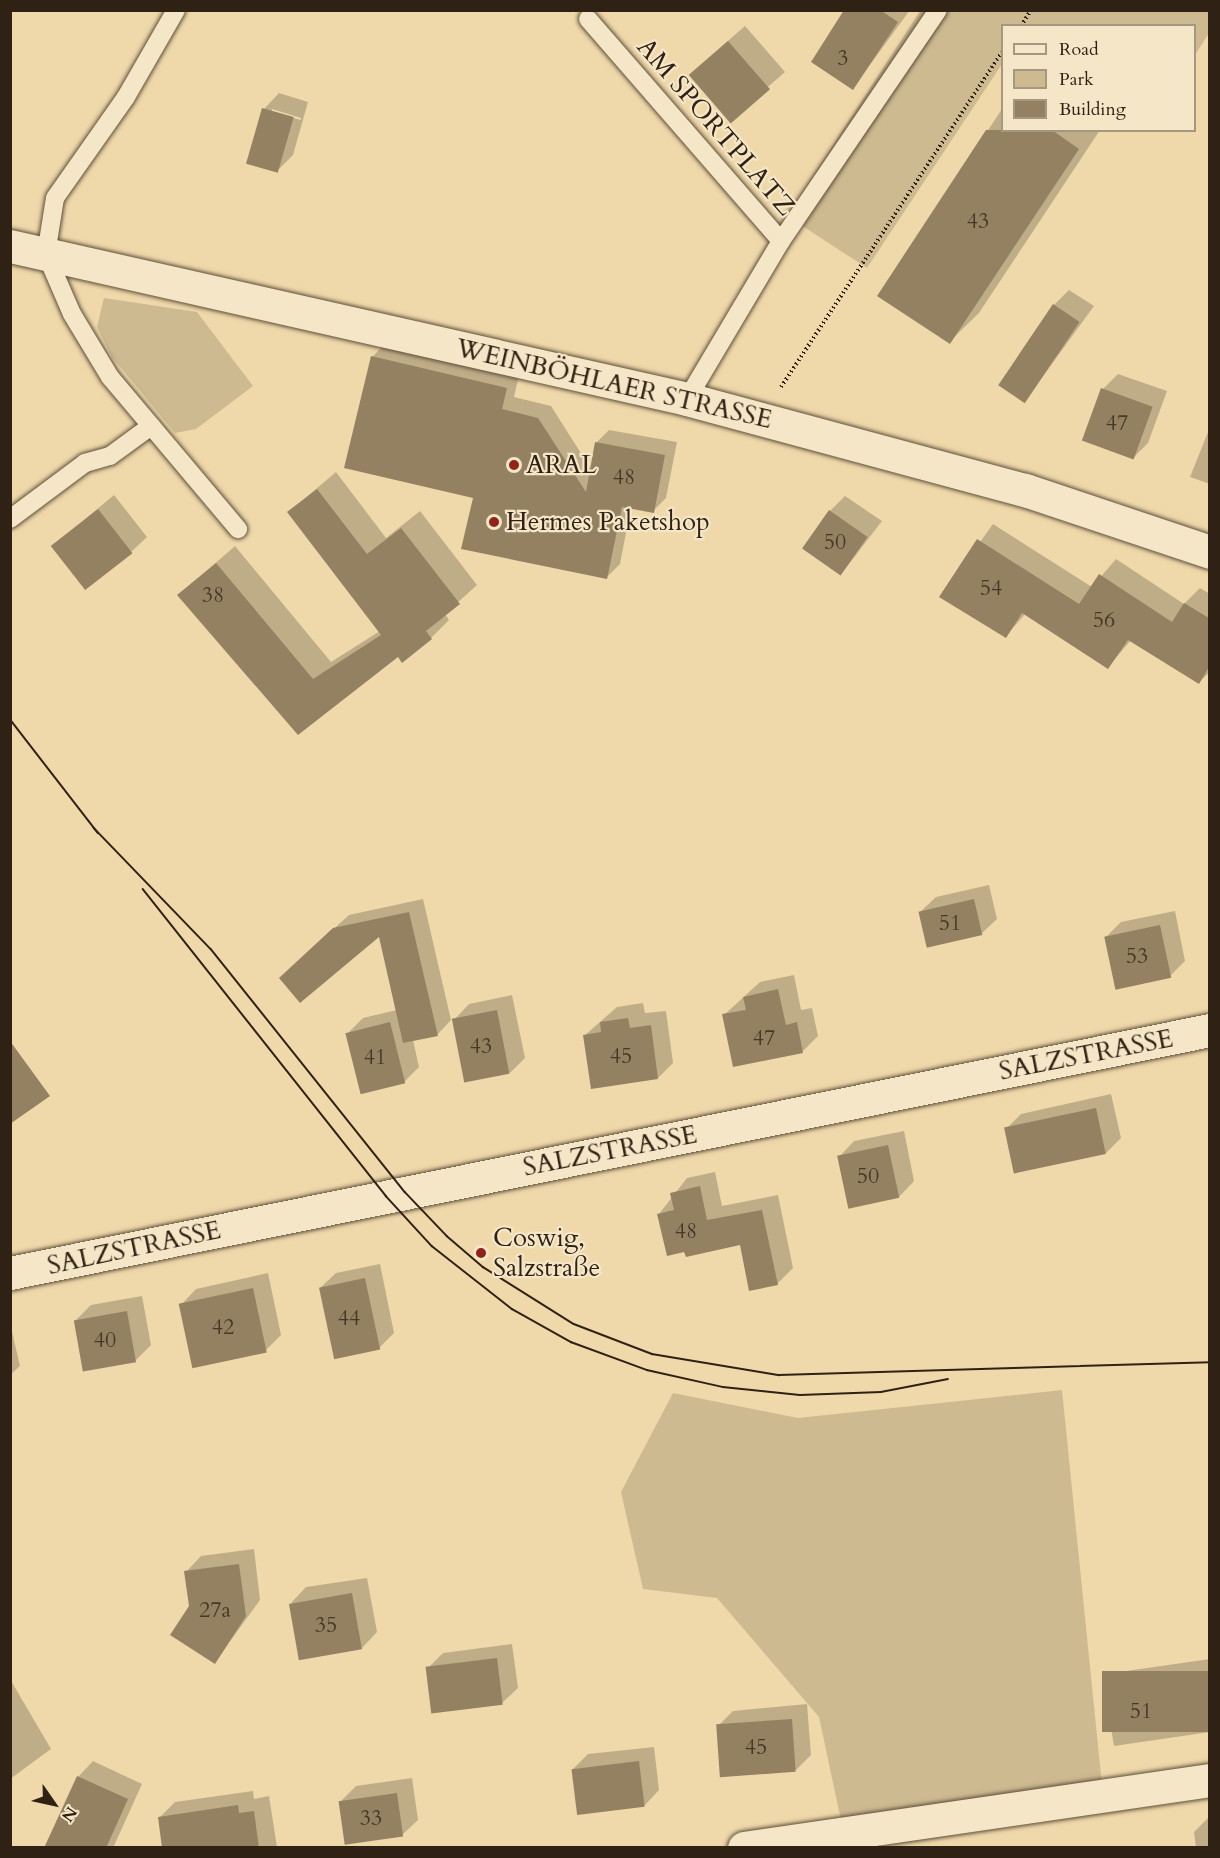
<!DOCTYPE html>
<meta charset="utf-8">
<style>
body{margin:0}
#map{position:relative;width:1220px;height:1858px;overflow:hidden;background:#efd9ab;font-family:Cardo,serif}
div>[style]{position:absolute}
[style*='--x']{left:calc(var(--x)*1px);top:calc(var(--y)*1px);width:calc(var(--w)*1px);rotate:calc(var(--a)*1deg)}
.green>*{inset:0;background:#ceba91}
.shadow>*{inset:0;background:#0003;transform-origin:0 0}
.building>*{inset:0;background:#938162;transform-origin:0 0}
.path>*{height:4px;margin-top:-2px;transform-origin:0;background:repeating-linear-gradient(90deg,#2f2113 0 1.5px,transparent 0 4.5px)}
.roads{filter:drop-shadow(0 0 2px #5f4f39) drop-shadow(0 0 2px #5f4f39)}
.service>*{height:18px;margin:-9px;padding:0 9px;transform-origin:9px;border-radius:9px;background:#f5e6c8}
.minor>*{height:33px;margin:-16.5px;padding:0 16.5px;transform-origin:16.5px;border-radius:16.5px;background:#f5e6c8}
.secondary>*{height:33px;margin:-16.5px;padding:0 16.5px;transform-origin:16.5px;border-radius:16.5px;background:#f5e6c8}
.tram>*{height:1.5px;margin:-0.75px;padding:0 0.75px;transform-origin:0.75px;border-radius:0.75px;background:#2f2113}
.dots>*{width:16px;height:16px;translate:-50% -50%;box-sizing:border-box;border:3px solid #f5e6c8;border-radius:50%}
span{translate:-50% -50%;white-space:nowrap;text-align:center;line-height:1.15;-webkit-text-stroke:4.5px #f5e6c8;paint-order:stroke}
.number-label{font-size:22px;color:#483927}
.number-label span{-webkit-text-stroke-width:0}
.street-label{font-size:26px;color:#2f2113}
.poi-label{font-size:26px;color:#2f2113}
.left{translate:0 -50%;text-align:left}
.frame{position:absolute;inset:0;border:12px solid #2f2113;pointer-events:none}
.legend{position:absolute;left:1001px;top:24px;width:195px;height:108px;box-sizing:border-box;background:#f5e6c8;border:2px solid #a69780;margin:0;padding:8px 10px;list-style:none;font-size:18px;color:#2f2113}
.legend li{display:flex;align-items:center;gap:12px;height:30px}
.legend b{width:30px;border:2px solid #a69780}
.north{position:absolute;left:24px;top:1774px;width:60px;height:60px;-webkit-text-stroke:4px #f5e6c8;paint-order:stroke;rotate:124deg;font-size:16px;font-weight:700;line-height:24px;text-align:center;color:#2f2113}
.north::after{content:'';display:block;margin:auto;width:21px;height:27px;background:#2f2113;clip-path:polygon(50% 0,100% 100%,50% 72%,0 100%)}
</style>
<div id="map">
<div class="green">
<div style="clip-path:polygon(920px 11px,1209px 11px,1209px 33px,1195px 55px,1194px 26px,1002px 26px,1002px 64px,867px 268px,787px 216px)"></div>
<div style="clip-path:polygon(104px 298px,197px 312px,253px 386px,196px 429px,175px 433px,112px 357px,97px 327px)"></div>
<div style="clip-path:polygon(1062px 1390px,1103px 1795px,842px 1825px,819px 1717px,717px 1598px,643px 1589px,621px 1492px,673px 1393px,798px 1418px)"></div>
</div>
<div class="shadow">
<div style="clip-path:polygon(846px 10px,910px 10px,853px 88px)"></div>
<div style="left:745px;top:26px;width:61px;height:73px;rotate:49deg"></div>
<div style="clip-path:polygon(evenodd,279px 93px,308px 102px,293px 155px,277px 171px,264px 109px,279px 93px,272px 109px,301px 118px,301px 120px,272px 112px,272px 109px)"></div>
<div style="clip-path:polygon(1002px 109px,1002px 130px,1100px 130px,979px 313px,949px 342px,879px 295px)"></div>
<div style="clip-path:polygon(1069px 290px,1094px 306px,1025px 401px,1054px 305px)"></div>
<div style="clip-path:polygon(385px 344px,519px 375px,514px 397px,551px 406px,591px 469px,596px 443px,609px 430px,677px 442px,666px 498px,653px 511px,631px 507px,620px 564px,607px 577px,475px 497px,372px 357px)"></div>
<div style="clip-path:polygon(1118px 374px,1167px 391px,1148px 443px,1133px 458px,1103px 389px)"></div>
<div style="clip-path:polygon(1210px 427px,1210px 484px,1190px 477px)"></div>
<div style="clip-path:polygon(336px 472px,386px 538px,420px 511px,477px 585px,445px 614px,449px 620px,431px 638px,398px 655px,298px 733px,179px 595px,235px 546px,331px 662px,380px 631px,289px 512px)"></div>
<div style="clip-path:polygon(114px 495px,147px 537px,131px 552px,53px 546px)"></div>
<div style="clip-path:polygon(845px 496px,882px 521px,842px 573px,830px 511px)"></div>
<div style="clip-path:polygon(993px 524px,1092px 587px,1116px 559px,1184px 604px,1200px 588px,1210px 594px,1210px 672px,1199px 682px,1131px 640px,1108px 667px,1026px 613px,1006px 636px,941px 596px)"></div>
<div style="clip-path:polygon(989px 885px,997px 919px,981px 934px,920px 912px,936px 897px)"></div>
<div style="clip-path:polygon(423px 899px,451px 1020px,437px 1035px,413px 1040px,419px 1067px,404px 1082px,347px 1034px,363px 1018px,397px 1010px,380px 934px,295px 964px,349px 915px)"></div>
<div style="clip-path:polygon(1175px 911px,1185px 961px,1170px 976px,1106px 937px,1121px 922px)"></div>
<div style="clip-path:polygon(794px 975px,801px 1010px,812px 1008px,818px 1036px,803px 1051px,734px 1065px,724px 1015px,760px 982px)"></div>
<div style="clip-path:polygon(512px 995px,525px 1058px,510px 1073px,454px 1020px,469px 1004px)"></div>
<div style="clip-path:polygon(643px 1003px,645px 1013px,666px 1011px,673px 1063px,658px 1078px,584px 1036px,617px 1007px)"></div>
<div style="clip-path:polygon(1111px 1094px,1121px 1138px,1106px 1153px,1005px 1130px,1021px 1114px)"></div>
<div style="clip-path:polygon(904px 1131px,914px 1181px,899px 1197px,839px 1157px,854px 1141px)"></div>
<div style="clip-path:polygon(715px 1172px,722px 1206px,778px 1195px,793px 1268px,777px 1284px,741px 1244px,659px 1214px,687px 1178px)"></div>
<div style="clip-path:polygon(380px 1264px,394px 1333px,379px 1348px,320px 1288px,336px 1273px)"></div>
<div style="clip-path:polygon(268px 1273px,281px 1335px,266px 1350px,181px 1305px,196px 1289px)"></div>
<div style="clip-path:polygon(142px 1296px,151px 1345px,135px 1361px,76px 1320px,91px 1305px)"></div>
<div style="clip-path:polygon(10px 1323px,20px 1366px,10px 1375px)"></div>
<div style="clip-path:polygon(254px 1549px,260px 1600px,215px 1662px,190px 1606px,186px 1572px,201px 1556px)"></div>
<div style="clip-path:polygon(367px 1578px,377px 1632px,362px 1648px,291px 1603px,306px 1587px)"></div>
<div style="clip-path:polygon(512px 1644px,518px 1688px,502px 1703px,428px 1668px,443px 1653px)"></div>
<div style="clip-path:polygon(1210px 1659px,1210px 1732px,1114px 1746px,1104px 1687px,1119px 1672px)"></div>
<div style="clip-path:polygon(10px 1679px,51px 1749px,10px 1779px)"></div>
<div style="clip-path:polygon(807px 1704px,811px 1755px,796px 1770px,718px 1726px,733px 1711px)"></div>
<div style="clip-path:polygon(654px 1747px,659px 1790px,644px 1806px,572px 1770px,588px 1754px)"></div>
<div style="clip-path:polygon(93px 1761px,142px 1784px,113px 1848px,45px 1848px,78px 1777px)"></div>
<div style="clip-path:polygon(412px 1778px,418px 1820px,402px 1835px,340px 1802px,356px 1786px)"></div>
<div style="clip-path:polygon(253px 1791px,254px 1799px,269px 1796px,277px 1847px,164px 1848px,160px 1817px,175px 1802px)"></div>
<div style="clip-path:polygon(1210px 1816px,1210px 1848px,1196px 1848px,1194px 1832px)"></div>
</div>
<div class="building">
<div style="clip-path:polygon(844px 10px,880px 10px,898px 22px,853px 90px,811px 62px)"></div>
<div style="left:728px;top:41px;width:64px;height:52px;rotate:49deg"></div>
<div style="left:262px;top:108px;width:33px;height:58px;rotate:16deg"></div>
<div style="clip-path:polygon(986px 130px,1052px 130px,1079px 149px,950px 344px,877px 296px)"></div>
<div style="left:1053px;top:304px;width:32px;height:98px;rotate:34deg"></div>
<div style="clip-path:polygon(371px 356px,507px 388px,502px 409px,538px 418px,586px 492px,595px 442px,665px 455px,654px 513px,622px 507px,607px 579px,461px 549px,473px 498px,344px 468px)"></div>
<div style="left:1101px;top:388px;width:55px;height:56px;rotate:20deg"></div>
<div style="clip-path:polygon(317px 489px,367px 554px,401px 528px,460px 604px,426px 631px,432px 639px,402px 663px,398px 657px,298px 735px,177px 595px,216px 563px,313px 679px,381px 635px,287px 512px)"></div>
<div style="left:98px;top:509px;width:56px;height:60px;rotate:52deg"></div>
<div style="left:829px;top:510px;width:47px;height:47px;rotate:35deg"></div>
<div style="clip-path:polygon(977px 539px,1079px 604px,1099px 574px,1172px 622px,1184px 603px,1209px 618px,1209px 667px,1199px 684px,1128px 640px,1108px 669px,1022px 613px,1006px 638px,939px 597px)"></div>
<div style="left:974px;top:899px;width:37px;height:57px;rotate:77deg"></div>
<div style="clip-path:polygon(409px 912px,438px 1036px,403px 1043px,379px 937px,300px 1003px,279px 978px,333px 928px)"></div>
<div style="left:1160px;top:925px;width:54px;height:57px;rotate:78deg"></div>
<div style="clip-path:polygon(778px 989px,786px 1025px,797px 1022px,803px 1053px,733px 1067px,722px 1014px,746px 1010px,743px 997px)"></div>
<div style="left:497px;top:1010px;width:65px;height:46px;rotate:79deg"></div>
<div style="clip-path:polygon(628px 1018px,630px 1028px,651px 1025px,658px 1079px,591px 1089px,583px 1035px,601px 1032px,600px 1022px)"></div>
<div style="left:390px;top:1022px;width:63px;height:46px;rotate:76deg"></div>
<div style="clip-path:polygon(10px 1041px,50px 1096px,10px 1124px)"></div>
<div style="left:1096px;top:1108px;width:47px;height:94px;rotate:78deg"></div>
<div style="left:888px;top:1145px;width:54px;height:52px;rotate:78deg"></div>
<div style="clip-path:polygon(700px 1186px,707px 1220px,762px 1210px,778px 1285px,749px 1291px,740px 1245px,686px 1257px,684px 1252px,667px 1256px,657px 1214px,674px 1210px,670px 1193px)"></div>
<div style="left:365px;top:1278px;width:73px;height:47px;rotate:78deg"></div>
<div style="left:253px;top:1288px;width:66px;height:76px;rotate:78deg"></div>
<div style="left:127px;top:1311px;width:52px;height:54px;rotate:80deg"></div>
<div style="clip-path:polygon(239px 1564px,246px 1616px,215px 1664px,170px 1635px,189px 1606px,184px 1571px)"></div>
<div style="left:352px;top:1593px;width:57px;height:64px;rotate:80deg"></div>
<div style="left:497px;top:1658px;width:47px;height:72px;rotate:83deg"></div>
<div style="left:1209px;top:1671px;width:61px;height:107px;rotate:90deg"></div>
<div style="left:792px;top:1719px;width:53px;height:76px;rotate:86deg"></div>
<div style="left:639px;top:1761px;width:46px;height:68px;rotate:83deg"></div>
<div style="clip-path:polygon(77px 1776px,128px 1799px,106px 1848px,44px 1848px)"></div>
<div style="left:397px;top:1793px;width:44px;height:59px;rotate:82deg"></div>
<div style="clip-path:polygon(238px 1805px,239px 1813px,254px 1811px,259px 1848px,162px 1848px,158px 1817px)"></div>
</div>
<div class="path">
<div style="--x:1021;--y:26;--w:19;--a:-58"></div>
<div style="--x:781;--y:387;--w:401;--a:-56.6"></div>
</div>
<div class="roads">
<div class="service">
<div style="--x:176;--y:10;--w:100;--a:119.9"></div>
<div style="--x:126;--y:97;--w:123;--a:125.1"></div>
<div style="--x:55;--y:198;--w:57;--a:99.1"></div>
<div style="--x:46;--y:254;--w:65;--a:66.6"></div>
<div style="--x:72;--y:314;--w:74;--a:58.9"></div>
<div style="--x:110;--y:377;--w:199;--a:49.9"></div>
<div style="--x:588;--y:19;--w:294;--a:49"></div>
<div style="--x:781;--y:241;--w:184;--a:120.7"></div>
<div style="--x:781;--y:241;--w:279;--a:-55.8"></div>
<div style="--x:10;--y:519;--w:94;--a:-36.7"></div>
<div style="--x:85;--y:463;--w:26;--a:-16"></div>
<div style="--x:110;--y:456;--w:51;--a:-36.2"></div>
</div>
<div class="minor">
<div style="--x:10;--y:1273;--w:1224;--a:-11.45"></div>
<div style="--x:744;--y:1848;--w:471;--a:-8.3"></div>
</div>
<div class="secondary">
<div style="--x:10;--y:246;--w:694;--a:12.73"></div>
<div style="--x:687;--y:399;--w:350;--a:15.1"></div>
<div style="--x:1025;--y:490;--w:195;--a:18.5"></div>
</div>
</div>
<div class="tram">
<div style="--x:10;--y:719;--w:144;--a:52.3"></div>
<div style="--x:94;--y:828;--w:168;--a:46"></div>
<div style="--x:211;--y:949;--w:311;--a:51.4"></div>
<div style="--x:405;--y:1192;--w:61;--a:46.3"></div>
<div style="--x:447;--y:1236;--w:48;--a:40.7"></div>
<div style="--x:483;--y:1267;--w:107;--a:32.1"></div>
<div style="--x:574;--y:1324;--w:84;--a:21"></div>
<div style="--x:652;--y:1354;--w:129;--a:9.4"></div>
<div style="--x:779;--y:1375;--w:431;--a:-1.7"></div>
<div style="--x:143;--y:889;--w:392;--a:51.6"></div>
<div style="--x:386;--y:1196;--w:68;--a:47.4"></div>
<div style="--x:432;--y:1246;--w:102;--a:38.2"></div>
<div style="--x:512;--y:1309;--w:68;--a:29.2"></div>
<div style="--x:571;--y:1342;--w:81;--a:20.2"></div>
<div style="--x:647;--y:1370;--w:78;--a:12.6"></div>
<div style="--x:723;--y:1387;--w:77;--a:5.9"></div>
<div style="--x:800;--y:1395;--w:81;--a:-2.1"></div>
<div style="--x:881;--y:1392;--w:68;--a:-11"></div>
</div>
<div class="dots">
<div style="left:514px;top:465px;background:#8f2418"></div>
<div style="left:494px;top:522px;background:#8f2418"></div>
<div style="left:481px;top:1253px;background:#8f2418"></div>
</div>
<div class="number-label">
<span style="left:843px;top:59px">3</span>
<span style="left:978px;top:222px">43</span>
<span style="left:1117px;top:424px">47</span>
<span style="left:624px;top:478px">48</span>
<span style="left:835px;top:543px">50</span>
<span style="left:991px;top:589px">54</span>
<span style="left:213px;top:596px">38</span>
<span style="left:1104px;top:621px">56</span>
<span style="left:950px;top:924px">51</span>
<span style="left:1137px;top:957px">53</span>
<span style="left:764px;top:1039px">47</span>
<span style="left:481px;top:1047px">43</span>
<span style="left:621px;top:1057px">45</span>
<span style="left:375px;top:1058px">41</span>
<span style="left:868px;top:1177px">50</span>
<span style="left:686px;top:1232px">48</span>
<span style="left:349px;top:1319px">44</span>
<span style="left:223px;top:1328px">42</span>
<span style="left:105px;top:1341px">40</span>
<span style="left:215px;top:1611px">27a</span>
<span style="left:326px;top:1626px">35</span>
<span style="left:1141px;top:1712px">51</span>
<span style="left:756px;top:1748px">45</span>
<span style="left:371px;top:1819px">33</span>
</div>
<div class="street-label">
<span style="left:716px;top:127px;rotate:49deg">AM SPORTPLATZ</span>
<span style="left:614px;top:384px;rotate:13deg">WEINBÖHLAER STRASSE</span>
<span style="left:1086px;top:1055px;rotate:-11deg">SALZSTRASSE</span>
<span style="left:610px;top:1151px;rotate:-11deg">SALZSTRASSE</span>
<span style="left:134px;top:1248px;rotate:-12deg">SALZSTRASSE</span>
</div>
<div class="poi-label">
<span class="left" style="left:526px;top:465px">ARAL</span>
<span class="left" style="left:506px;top:522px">Hermes Paketshop</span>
<span class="left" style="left:493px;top:1253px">Coswig,<br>Salzstraße</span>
</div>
<div class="frame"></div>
<ul class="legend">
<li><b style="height:8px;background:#f5e6c8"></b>Road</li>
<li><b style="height:16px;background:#ceba91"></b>Park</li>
<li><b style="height:16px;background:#938162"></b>Building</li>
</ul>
<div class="north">N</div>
</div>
